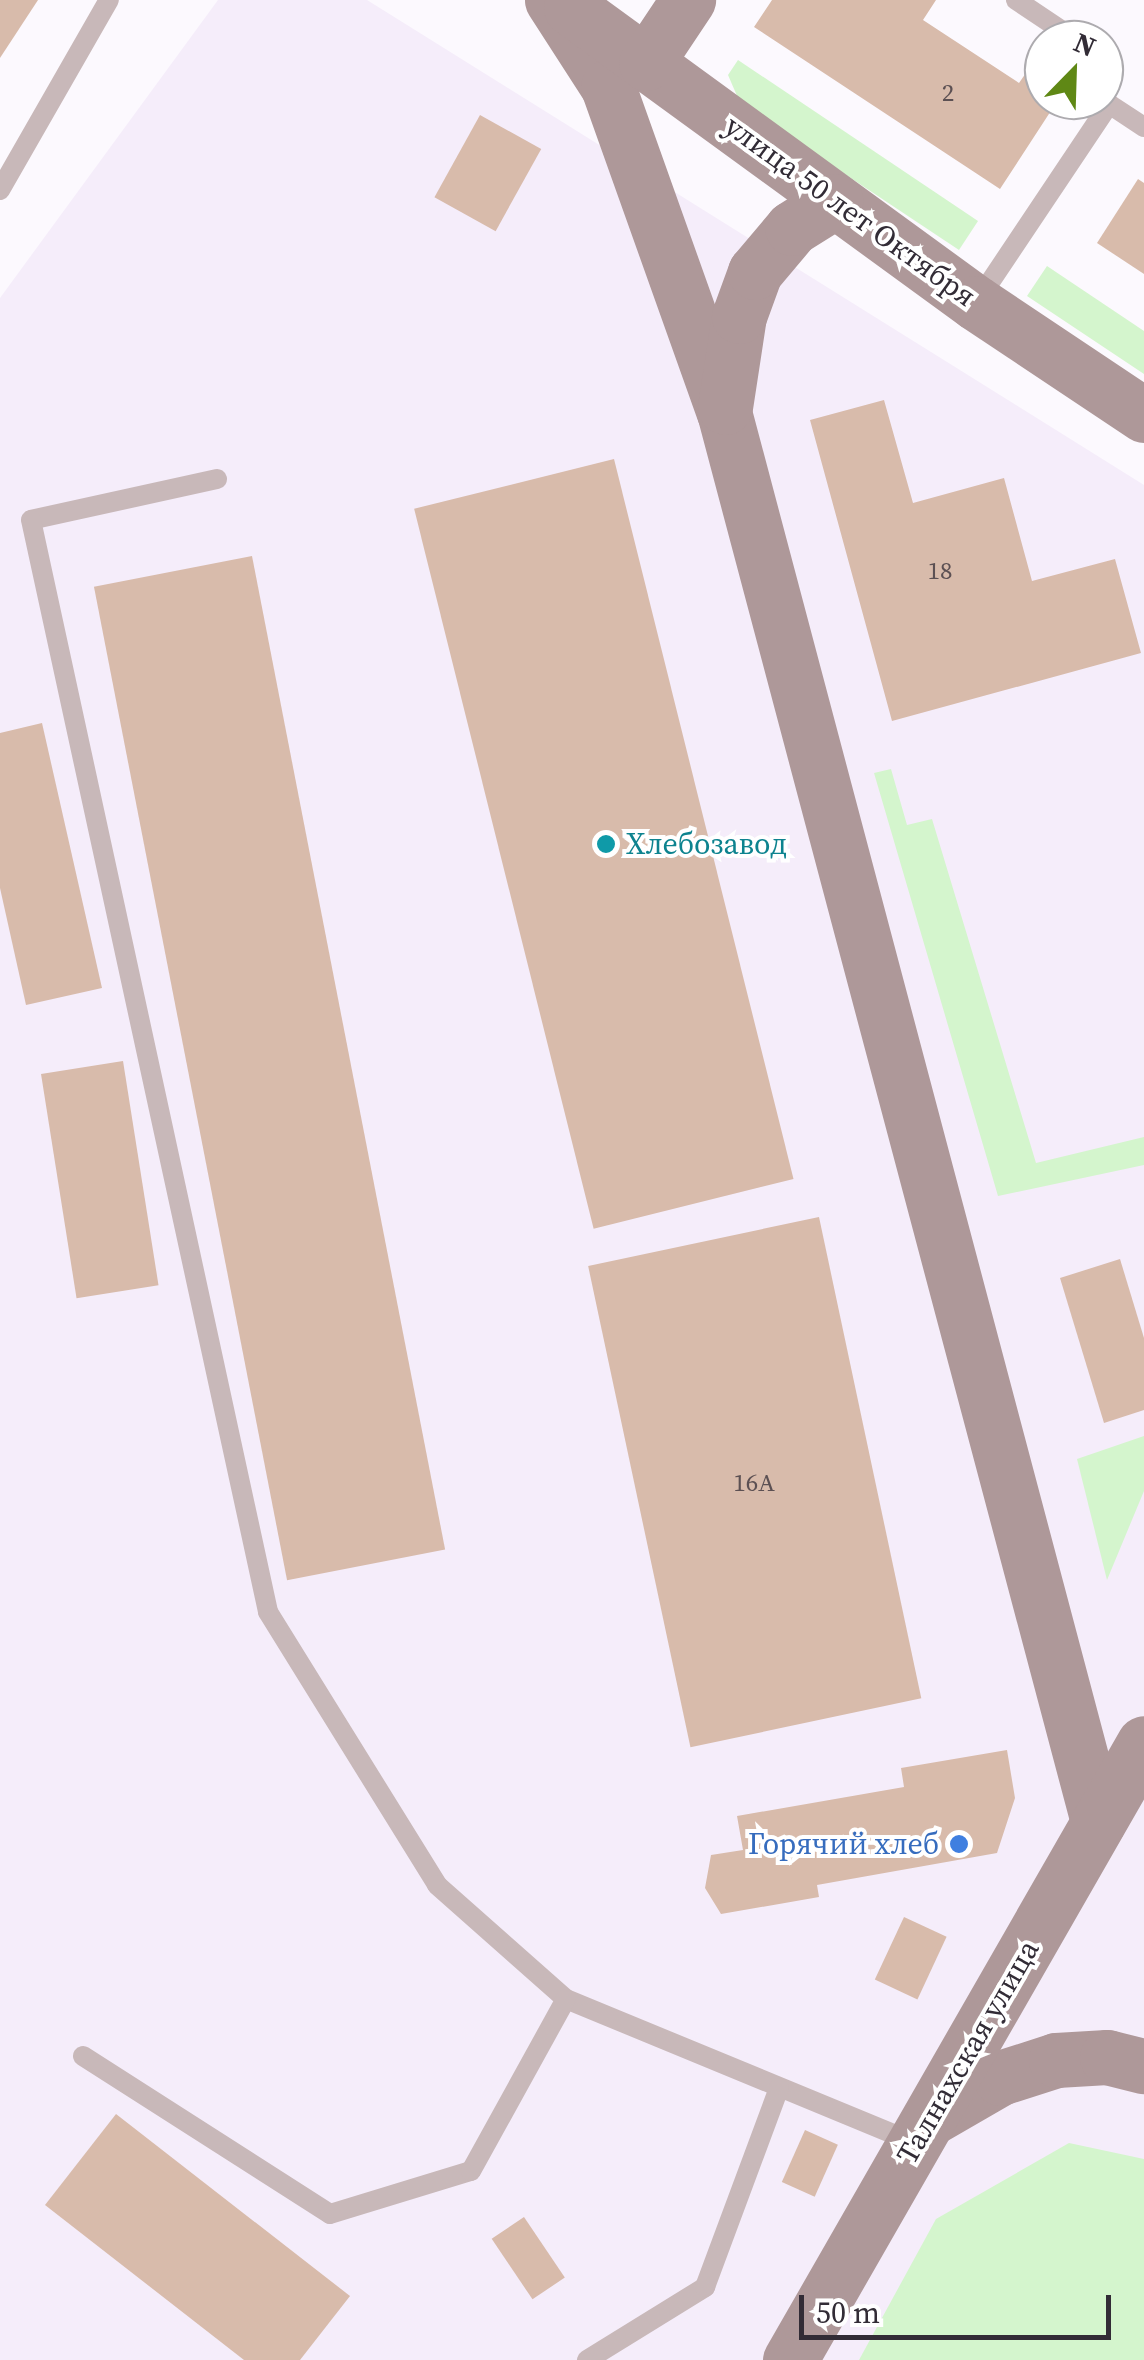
<!DOCTYPE html>
<meta charset="utf-8">
<style>
body{margin:0}
#map{position:relative;width:1144px;height:2360px;overflow:hidden;background:#fcf9fe;font-family:"Source Serif 4",serif}
div>[style]{position:absolute}
[style*='--x']{left:calc(var(--x)*1px);top:calc(var(--y)*1px);width:calc(var(--w)*1px);rotate:calc(var(--a)*1deg)}
.built>*{inset:0;background:#f5edfa}
.green>*{inset:0;background:#d4f5cd}
.building>*{inset:0;background:#d8bbab;transform-origin:0 0}
.lane>*{height:20px;margin:-10px;padding:0 10px;transform-origin:10px;border-radius:10px;background:#c8b8b9}
.secondary>*{height:55px;margin:-27.5px;padding:0 27.5px;transform-origin:27.5px;border-radius:27.5px;background:#ae9899}
.dots>*{width:28px;height:28px;translate:-50% -50%;box-sizing:border-box;border:5px solid #fff;border-radius:50%}
span{translate:-50% -50%;white-space:nowrap;text-align:center;line-height:1.15;-webkit-text-stroke:8px #fff;paint-order:stroke}
.number-label{font-size:25px;color:#5c5053}
.number-label span{-webkit-text-stroke-width:0}
.street-label{font-size:30px;color:#322c36}
.culture-label{font-size:30px;color:#0d838f}
.left{translate:0 -50%;text-align:left}
.shop-label{font-size:30px;color:#366cbe}
.right{translate:-100% -50%;text-align:right}
.north{position:absolute;left:1024px;top:20px;width:100px;height:100px;box-sizing:border-box;background:#fff;border:2px solid #adabaf;border-radius:50%;rotate:23deg;font-size:28px;font-weight:700;line-height:40px;text-align:center;color:#322c36}
.north::after{content:'';display:block;margin:auto;width:35px;height:45px;background:#5f8815;clip-path:polygon(50% 0,100% 100%,50% 72%,0 100%)}
.scale{position:absolute;left:799px;top:2295px;width:312px;height:45px;box-sizing:border-box;border:5px solid #322c36;border-top:0;padding-left:12px;font-size:30px;line-height:35px;white-space:nowrap;color:#322c36;-webkit-text-stroke:8px #fff;paint-order:stroke}
</style>
<div id="map">
<div class="built">
<div style="clip-path:polygon(218px 0,367px 0,1144px 485px,1144px 2360px,0 2360px,0 298px)"></div>
</div>
<div class="green">
<div style="clip-path:polygon(738px 60px,978px 221px,959px 250px,741px 105px,728px 75px)"></div>
<div style="clip-path:polygon(1047px 266px,1144px 331px,1144px 374px,1027px 296px)"></div>
<div style="clip-path:polygon(891px 769px,907px 825px,932px 819px,1036px 1163px,1144px 1137px,1144px 1165px,998px 1196px,874px 773px)"></div>
<div style="clip-path:polygon(1144px 1436px,1144px 1491px,1107px 1580px,1077px 1459px)"></div>
<div style="clip-path:polygon(1069px 2143px,1144px 2159px,1144px 2360px,859px 2360px,936px 2219px)"></div>
</div>
<div class="building">
<div style="clip-path:polygon(0 0,38px 0,0 58px)"></div>
<div style="clip-path:polygon(772px 0,936px 0,923px 20px,1019px 83px,1037px 57px,1044px 61px,1044px 100px,1058px 100px,1000px 189px,754px 27px)"></div>
<div style="left:480px;top:115px;width:70px;height:94px;rotate:29deg"></div>
<div style="clip-path:polygon(1138px 179px,1144px 183px,1144px 274px,1097px 243px)"></div>
<div style="clip-path:polygon(884px 400px,913px 503px,1004px 478px,1032px 581px,1115px 559px,1141px 653px,892px 721px,810px 420px)"></div>
<div style="left:614px;top:459px;width:742px;height:206px;rotate:76deg"></div>
<div style="left:252px;top:556px;width:1012px;height:161px;rotate:79deg"></div>
<div style="clip-path:polygon(42px 723px,102px 988px,26px 1005px,0 888px,0 733px)"></div>
<div style="left:123px;top:1061px;width:227px;height:83px;rotate:81deg"></div>
<div style="left:819px;top:1217px;width:492px;height:236px;rotate:78deg"></div>
<div style="clip-path:polygon(1120px 1259px,1144px 1338px,1144px 1410px,1104px 1423px,1060px 1278px)"></div>
<div style="clip-path:polygon(1007px 1750px,1015px 1798px,997px 1853px,817px 1885px,819px 1897px,721px 1914px,705px 1888px,711px 1855px,743px 1850px,737px 1816px,904px 1787px,901px 1768px)"></div>
<div style="left:904px;top:1917px;width:47px;height:69px;rotate:25deg"></div>
<div style="clip-path:polygon(116px 2114px,350px 2296px,300px 2360px,244px 2360px,45px 2205px)"></div>
<div style="left:805px;top:2130px;width:36px;height:57px;rotate:24deg"></div>
<div style="left:524px;top:2217px;width:73px;height:39px;rotate:56deg"></div>
</div>
<div class="lane">
<div style="--x:1016;--y:0;--w:72;--a:33.7"></div>
<div style="--x:0;--y:190;--w:219;--a:-60.2"></div>
<div style="--x:978;--y:300;--w:236;--a:-56.2"></div>
<div style="--x:1109;--y:104;--w:42;--a:33.3"></div>
<div style="--x:217;--y:479;--w:190;--a:167.6"></div>
<div style="--x:31;--y:520;--w:1117;--a:77.75"></div>
<div style="--x:268;--y:1612;--w:321;--a:58.2"></div>
<div style="--x:437;--y:1885;--w:172;--a:41.5"></div>
<div style="--x:566;--y:1999;--w:375;--a:22.4"></div>
<div style="--x:83;--y:2056;--w:293;--a:32.6"></div>
<div style="--x:330;--y:2214;--w:147;--a:-17"></div>
<div style="--x:471;--y:2171;--w:196;--a:-61.1"></div>
<div style="--x:587;--y:2360;--w:139;--a:-31.7"></div>
<div style="--x:705;--y:2287;--w:212;--a:-69.6"></div>
</div>
<div class="secondary">
<div style="--x:552;--y:0;--w:103;--a:57.2"></div>
<div style="--x:608;--y:87;--w:345;--a:70.4"></div>
<div style="--x:724;--y:412;--w:1459;--a:75.14"></div>
<div style="--x:571;--y:8;--w:501;--a:36.07"></div>
<div style="--x:976;--y:303;--w:202;--a:33.7"></div>
<div style="--x:646;--y:63;--w:76;--a:-56.3"></div>
<div style="--x:725;--y:407;--w:92;--a:-81.3"></div>
<div style="--x:739;--y:316;--w:47;--a:-70"></div>
<div style="--x:755;--y:272;--w:57;--a:-49.9"></div>
<div style="--x:792;--y:228;--w:51;--a:-32.1"></div>
<div style="--x:931;--y:2118;--w:80;--a:-30.1"></div>
<div style="--x:1000;--y:2078;--w:59;--a:-17.8"></div>
<div style="--x:1056;--y:2060;--w:51;--a:-3.4"></div>
<div style="--x:1107;--y:2057;--w:38;--a:14"></div>
<div style="--x:790;--y:2360;--w:711;--a:-60.16"></div>
</div>
<div class="dots">
<div style="left:606px;top:844px;background:#0f9aa8"></div>
<div style="left:959px;top:1844px;background:#3f7fe0"></div>
</div>
<div class="number-label">
<span style="left:948px;top:92px">2</span>
<span style="left:940px;top:570px">18</span>
<span style="left:754px;top:1482px">16А</span>
</div>
<div class="street-label">
<span style="left:850px;top:211px;rotate:36deg">улица 50 лет Октября</span>
<span style="left:968px;top:2052px;rotate:-60deg">Талнахская улица</span>
</div>
<div class="culture-label">
<span class="left" style="left:626px;top:844px">Хлебозавод</span>
</div>
<div class="shop-label">
<span class="right" style="left:939px;top:1844px">Горячий хлеб</span>
</div>
<div class="north">N</div>
<div class="scale">50 m</div>
</div>
